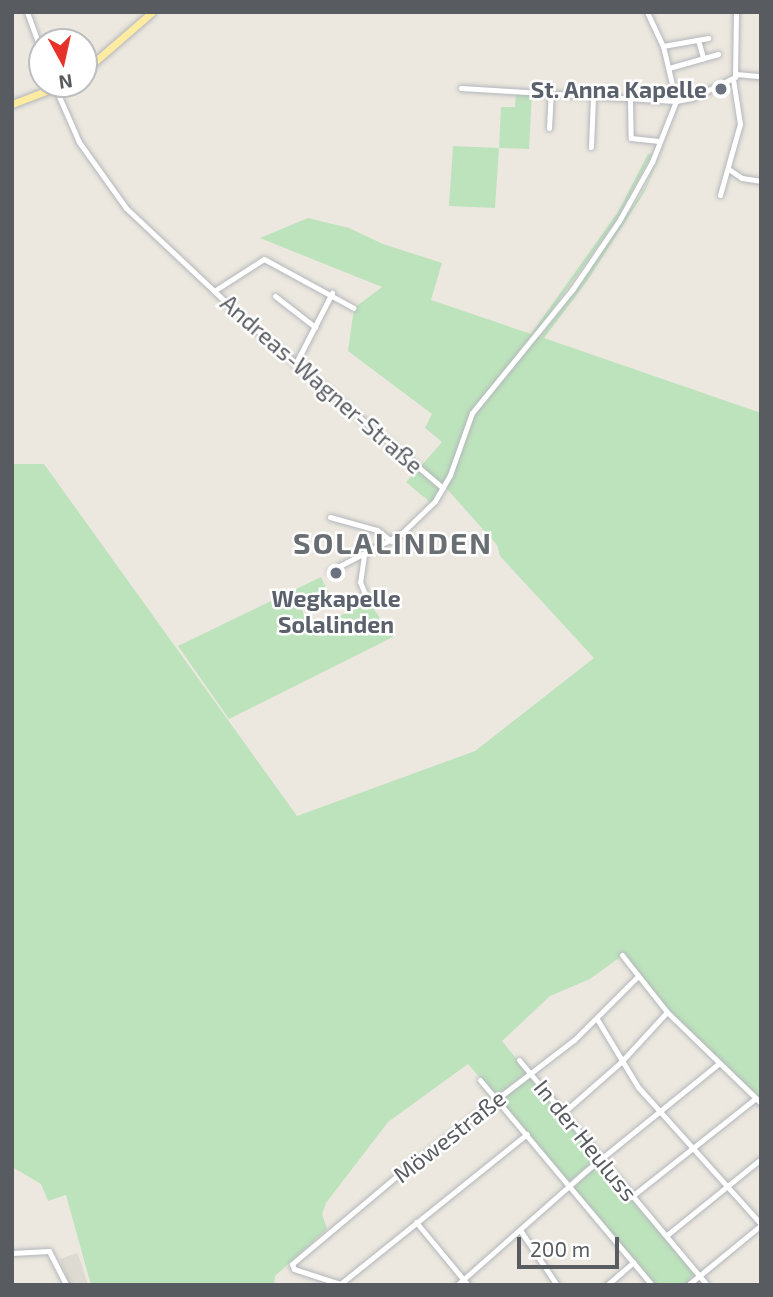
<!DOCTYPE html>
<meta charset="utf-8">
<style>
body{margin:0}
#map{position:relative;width:773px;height:1297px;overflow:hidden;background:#ece8df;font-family:"Exo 2",sans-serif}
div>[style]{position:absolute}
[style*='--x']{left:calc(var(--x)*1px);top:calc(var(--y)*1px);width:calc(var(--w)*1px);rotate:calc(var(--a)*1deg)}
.education>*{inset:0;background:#dddad1}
.green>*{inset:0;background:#bde3bc;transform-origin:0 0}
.roads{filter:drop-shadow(0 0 2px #b3b6bb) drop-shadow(0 0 2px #b3b6bb)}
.minor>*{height:5px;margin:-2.5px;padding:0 2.5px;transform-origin:2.5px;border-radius:2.5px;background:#fff}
.major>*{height:7px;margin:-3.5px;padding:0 3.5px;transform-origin:3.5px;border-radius:3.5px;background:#feeba2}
.bridges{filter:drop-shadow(0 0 2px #efbd55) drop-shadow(0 0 2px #efbd55)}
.major-bridge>*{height:7px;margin:-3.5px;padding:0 3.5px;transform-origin:3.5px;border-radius:3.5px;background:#feeba2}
.dots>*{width:19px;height:19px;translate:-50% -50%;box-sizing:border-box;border:4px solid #fff;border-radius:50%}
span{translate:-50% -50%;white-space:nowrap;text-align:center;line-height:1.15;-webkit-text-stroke:5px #fff;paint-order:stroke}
.worship-label{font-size:23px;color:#5b616d;font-weight:700}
.right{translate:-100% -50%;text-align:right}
.street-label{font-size:23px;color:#585c61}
.district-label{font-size:30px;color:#696e73;font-weight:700;letter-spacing:2px}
.frame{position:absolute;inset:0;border:14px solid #585c61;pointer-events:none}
.north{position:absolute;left:28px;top:28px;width:70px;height:70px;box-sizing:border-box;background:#fff;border:2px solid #bcbec0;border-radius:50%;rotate:172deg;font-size:19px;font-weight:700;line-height:28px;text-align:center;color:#585c61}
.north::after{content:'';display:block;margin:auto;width:24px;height:32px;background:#e6322b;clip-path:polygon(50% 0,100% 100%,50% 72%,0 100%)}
.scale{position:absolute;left:517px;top:1237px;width:102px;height:32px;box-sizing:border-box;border:4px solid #585c61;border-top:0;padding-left:9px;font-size:21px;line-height:24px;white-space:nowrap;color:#585c61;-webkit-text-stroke:5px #fff;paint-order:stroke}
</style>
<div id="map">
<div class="education">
<div style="clip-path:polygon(77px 1253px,80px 1260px,88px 1285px,70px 1285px,60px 1259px)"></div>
</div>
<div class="green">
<div style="clip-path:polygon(516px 92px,532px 93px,529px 149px,499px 148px,495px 208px,449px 206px,453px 146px,499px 148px,501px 107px,515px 107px)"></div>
<div style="clip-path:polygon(648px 154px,652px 154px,618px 218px,534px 335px,540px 337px,581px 284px,645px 188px,660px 155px,645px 191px,587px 281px,544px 338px,761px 413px,761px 1101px,664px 1006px,623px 955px,590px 979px,550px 996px,502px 1041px,527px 1072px,496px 1096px,468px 1064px,388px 1122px,326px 1203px,322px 1214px,327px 1229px,275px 1276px,274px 1285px,91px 1285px,66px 1195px,48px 1201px,41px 1184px,12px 1167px,12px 464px,44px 464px,297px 816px,475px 751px,594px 658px,500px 556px,497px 545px,447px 489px,421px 466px,442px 442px,425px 428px,432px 414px,348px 351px,354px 308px,382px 287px,260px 238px,308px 218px,349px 228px,383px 244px,442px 263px,431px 300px,531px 334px,618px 212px)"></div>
<div style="clip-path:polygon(418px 469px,439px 489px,431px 503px,406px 482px)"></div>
<div style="clip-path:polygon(321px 577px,329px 594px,301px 608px,311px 629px,369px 602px,393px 637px,229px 719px,178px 646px)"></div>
<div style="left:529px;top:1077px;width:106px;height:38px;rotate:50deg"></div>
<div style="clip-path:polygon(599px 1163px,695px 1273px,685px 1285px,654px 1285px,574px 1188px)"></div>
</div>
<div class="roads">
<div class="minor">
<div style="--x:27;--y:12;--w:44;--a:69.9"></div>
<div style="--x:647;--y:12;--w:38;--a:65"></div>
<div style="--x:663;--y:46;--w:57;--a:76.7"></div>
<div style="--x:698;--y:40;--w:19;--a:74"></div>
<div style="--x:663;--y:46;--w:46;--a:-10.1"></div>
<div style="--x:669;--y:68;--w:51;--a:-15.9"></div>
<div style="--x:736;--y:74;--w:25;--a:5"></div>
<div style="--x:54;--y:85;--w:62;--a:66.3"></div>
<div style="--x:79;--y:142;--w:81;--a:54.5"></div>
<div style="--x:126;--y:208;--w:165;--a:43.3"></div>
<div style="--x:246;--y:321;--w:258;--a:40.3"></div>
<div style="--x:461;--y:88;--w:215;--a:3.5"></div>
<div style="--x:676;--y:101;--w:16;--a:-11"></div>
<div style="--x:692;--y:98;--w:48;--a:-26"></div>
<div style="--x:735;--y:77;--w:65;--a:-89.1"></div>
<div style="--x:630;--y:99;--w:39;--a:89"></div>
<div style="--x:631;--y:138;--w:28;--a:6"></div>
<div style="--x:549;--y:128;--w:34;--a:-87"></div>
<div style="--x:591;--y:147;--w:50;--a:-87.7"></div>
<div style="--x:730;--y:170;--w:14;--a:34"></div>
<div style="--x:742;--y:178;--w:18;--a:9"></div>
<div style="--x:720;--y:195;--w:74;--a:-74.3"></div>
<div style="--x:740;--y:124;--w:46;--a:-98.8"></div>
<div style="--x:214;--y:291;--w:59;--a:-32.6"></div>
<div style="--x:264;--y:259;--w:102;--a:28.6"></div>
<div style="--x:275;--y:296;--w:51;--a:37.8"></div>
<div style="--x:296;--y:363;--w:79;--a:-62.8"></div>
<div style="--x:330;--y:517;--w:49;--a:15.5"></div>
<div style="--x:377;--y:530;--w:18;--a:38"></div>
<div style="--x:364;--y:555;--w:27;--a:98"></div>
<div style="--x:360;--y:582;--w:15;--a:67"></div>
<div style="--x:330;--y:571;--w:80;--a:-27.5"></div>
<div style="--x:401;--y:534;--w:47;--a:-44.1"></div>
<div style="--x:435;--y:501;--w:30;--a:-60"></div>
<div style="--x:450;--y:475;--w:66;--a:-70.5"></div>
<div style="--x:472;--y:413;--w:159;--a:-50.9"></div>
<div style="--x:572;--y:290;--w:83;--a:-55.7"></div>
<div style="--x:619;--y:221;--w:68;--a:-60.8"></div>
<div style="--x:652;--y:162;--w:66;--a:-68.5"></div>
<div style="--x:622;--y:955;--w:73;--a:51.7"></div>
<div style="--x:667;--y:1012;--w:131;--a:44.1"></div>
<div style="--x:597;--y:1019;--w:79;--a:58.9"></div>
<div style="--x:638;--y:1087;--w:184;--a:48.1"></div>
<div style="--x:519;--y:1060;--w:293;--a:50.1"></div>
<div style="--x:480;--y:1080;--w:268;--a:50"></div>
<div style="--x:564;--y:1112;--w:76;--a:-41.3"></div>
<div style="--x:621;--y:1062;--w:68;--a:-47.4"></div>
<div style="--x:631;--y:1197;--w:159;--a:-38.4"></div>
<div style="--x:416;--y:1222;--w:82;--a:50.5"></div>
<div style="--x:520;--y:1230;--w:66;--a:56.1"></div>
<div style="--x:667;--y:1235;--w:121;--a:-39"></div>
<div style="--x:12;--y:1253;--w:37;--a:-3"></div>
<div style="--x:49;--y:1251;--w:38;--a:63"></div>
<div style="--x:340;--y:1284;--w:48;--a:-161.9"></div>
<div style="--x:294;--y:1269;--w:5;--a:-112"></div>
<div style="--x:292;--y:1264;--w:138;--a:-40"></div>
<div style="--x:398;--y:1175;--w:222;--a:-37.5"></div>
<div style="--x:574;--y:1040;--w:91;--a:-45"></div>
<div style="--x:339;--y:1285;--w:241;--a:-38.8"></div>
<div style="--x:457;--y:1285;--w:172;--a:-41.5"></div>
<div style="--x:586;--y:1171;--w:170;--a:-39"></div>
<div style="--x:607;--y:1285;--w:35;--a:-41"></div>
<div style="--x:688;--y:1285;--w:94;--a:-39.4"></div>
</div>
<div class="major">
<div style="--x:84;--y:71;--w:90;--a:-40.9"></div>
<div style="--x:12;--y:104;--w:42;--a:-21"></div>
</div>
</div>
<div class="bridges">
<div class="major-bridge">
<div style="--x:51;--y:89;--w:8;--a:-30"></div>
</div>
</div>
<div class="dots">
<div style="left:721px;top:89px;background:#6b7280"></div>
<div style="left:336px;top:573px;background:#6b7280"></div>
</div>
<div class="worship-label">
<span class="right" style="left:707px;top:89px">St. Anna Kapelle</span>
<span style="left:336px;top:611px">Wegkapelle<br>Solalinden</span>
</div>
<div class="street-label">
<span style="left:322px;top:384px;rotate:41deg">Andreas-Wagner-Straße</span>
<span style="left:449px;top:1136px;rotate:-38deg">Möwestraße</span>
<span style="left:586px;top:1140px;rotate:51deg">In der Heuluss</span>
</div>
<div class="district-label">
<span style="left:393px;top:542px">SOLALINDEN</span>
</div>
<div class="frame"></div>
<div class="north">N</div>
<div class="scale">200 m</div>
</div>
